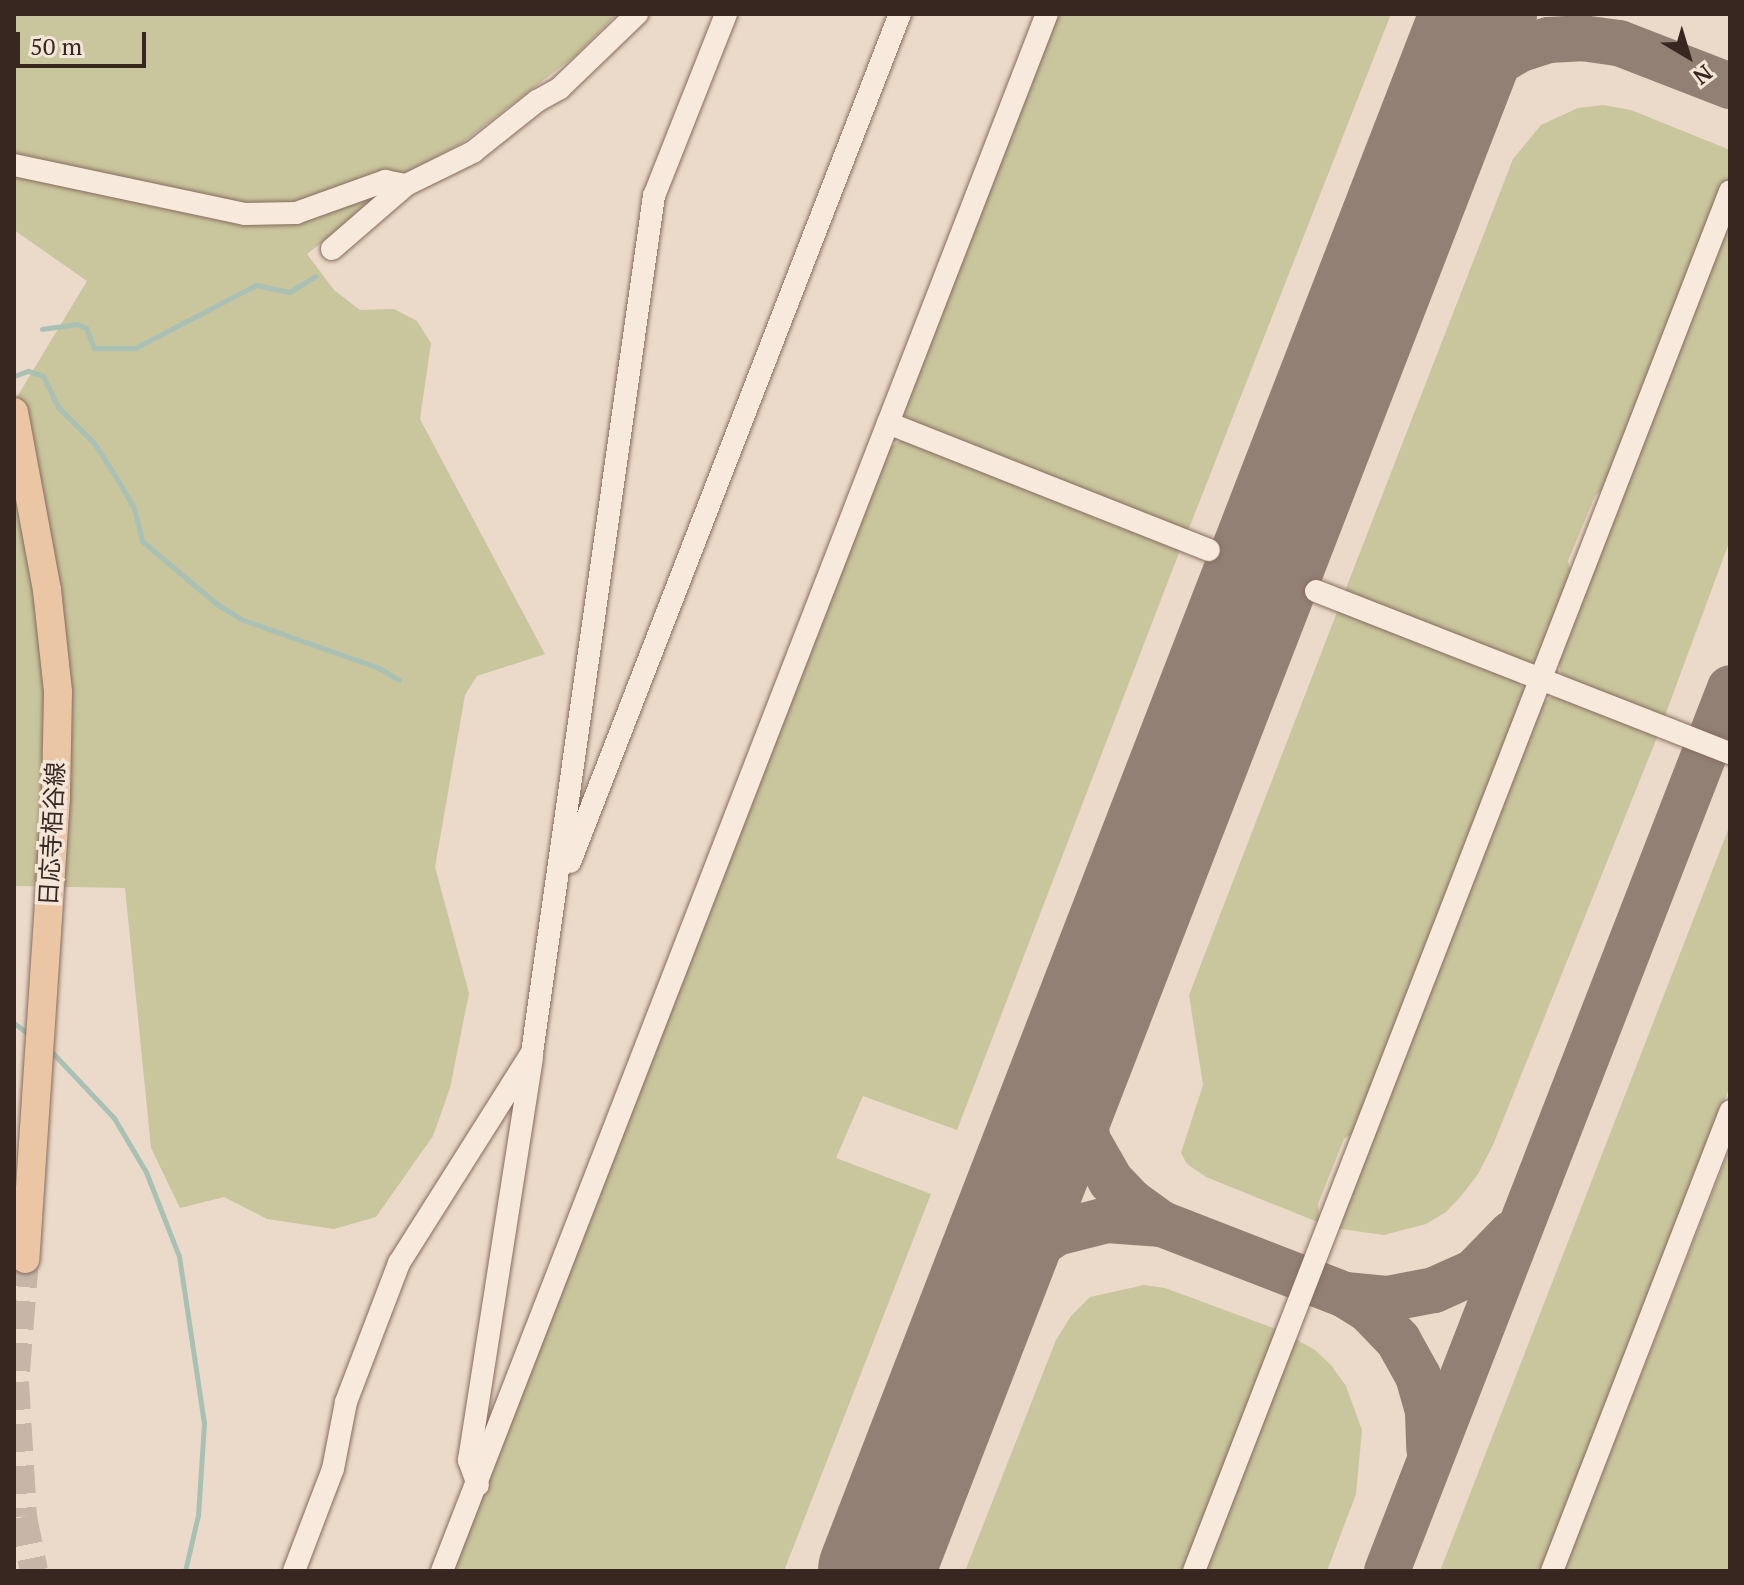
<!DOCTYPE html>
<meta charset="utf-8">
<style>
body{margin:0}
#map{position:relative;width:1744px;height:1585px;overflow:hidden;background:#ebdac9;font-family:"PT Serif","Noto Sans JP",serif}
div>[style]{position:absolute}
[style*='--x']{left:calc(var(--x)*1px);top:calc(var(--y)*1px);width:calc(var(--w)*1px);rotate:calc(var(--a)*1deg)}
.green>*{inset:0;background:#c9c59d}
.stream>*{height:5px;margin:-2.5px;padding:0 2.5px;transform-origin:2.5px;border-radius:2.5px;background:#a9c0b5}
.taxiway>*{height:46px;margin:-23px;padding:0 23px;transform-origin:23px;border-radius:23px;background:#928075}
.runway>*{height:116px;margin:-58px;padding:0 58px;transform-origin:58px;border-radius:58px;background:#928075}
.major-tunnel>*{height:28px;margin-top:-14px;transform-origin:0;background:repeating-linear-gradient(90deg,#c7b6a7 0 28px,transparent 0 42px)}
.roads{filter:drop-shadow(0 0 2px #866c5f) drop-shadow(0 0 2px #866c5f)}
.minor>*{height:22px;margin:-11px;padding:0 11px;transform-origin:11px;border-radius:11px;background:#f7e9db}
.major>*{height:28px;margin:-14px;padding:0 14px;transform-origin:14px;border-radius:14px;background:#ebc6a4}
span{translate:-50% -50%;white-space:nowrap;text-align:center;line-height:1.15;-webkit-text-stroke:7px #f3e6d8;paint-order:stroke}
.street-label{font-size:24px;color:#382721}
.frame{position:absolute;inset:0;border:16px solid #382721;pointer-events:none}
.north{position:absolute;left:1648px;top:16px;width:80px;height:80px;-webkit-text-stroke:6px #f3e6d8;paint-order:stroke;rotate:142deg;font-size:22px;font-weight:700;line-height:32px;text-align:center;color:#382721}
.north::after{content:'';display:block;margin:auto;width:28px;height:36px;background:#382721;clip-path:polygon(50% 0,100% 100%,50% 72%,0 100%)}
.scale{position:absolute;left:16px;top:32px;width:130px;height:36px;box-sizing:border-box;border:4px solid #382721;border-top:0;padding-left:10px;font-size:24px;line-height:28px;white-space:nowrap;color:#382721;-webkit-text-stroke:6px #f3e6d8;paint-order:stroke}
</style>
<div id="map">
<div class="green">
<div style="clip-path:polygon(14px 14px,617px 14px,575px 56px,462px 143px,425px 163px,307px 254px,334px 290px,360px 310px,394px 309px,417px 321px,431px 343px,420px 419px,545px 654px,477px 676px,465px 695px,435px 867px,469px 993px,450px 1088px,433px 1136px,376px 1217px,334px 1229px,267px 1219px,224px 1197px,180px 1208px,151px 1148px,125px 888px,14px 886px,14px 402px,87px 281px,14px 230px)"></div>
<div style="clip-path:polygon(1054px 14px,1391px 14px,1186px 536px,907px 420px,903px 409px)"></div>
<div style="clip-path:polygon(1603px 105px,1631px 110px,1730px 150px,1730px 178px,1609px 484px,1595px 496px,1568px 561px,1573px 578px,1537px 660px,1525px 664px,1343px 596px,1513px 159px,1541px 125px,1578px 108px)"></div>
<div style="clip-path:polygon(1730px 213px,1730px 540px,1663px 721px,1562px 677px,1557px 657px)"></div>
<div style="clip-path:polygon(900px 441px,912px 441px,1182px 545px,957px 1130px,863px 1096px,836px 1158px,931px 1194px,784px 1571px,451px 1571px,889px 448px)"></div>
<div style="clip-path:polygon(1339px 607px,1518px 681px,1525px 692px,1358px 1130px,1344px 1139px,1318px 1204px,1320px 1223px,1206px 1177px,1187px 1164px,1181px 1153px,1203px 1085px,1189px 995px)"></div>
<div style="clip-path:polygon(1551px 697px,1562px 697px,1658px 735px,1493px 1145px,1478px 1174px,1462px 1195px,1446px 1212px,1426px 1224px,1384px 1235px,1334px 1228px,1540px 705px)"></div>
<div style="clip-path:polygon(1730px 825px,1730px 1086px,1542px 1571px,1440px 1571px)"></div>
<div style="clip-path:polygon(1730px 1148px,1730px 1571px,1564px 1571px)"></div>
<div style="clip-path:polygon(1144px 1285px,1165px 1288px,1279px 1330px,1185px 1571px,965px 1571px,1056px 1340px,1071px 1316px,1090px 1297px)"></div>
<div style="clip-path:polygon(1292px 1337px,1315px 1350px,1331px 1365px,1346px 1386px,1362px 1430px,1356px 1494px,1327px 1571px,1202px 1571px)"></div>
</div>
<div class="stream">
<div style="--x:42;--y:329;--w:35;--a:-8"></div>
<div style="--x:77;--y:324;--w:10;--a:24"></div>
<div style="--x:86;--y:328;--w:22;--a:68"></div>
<div style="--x:94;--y:348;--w:41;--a:0"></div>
<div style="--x:135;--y:348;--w:136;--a:-27.5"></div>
<div style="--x:256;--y:285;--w:34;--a:12"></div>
<div style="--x:289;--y:292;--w:31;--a:-31"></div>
<div style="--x:14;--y:376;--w:15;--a:-20"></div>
<div style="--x:28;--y:371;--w:16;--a:18"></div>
<div style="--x:43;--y:376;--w:34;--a:64"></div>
<div style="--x:58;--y:407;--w:51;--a:45"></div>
<div style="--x:94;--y:443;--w:40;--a:57.1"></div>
<div style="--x:116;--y:477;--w:36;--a:60"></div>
<div style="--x:134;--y:508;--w:34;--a:76"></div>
<div style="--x:142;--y:541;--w:99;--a:40.1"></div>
<div style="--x:218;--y:605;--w:29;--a:31"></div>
<div style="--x:243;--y:620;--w:144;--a:19.4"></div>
<div style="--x:379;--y:668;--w:23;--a:31"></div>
<div style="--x:14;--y:1023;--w:21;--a:37"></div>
<div style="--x:49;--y:1049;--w:95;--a:46.7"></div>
<div style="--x:114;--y:1118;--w:63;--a:59.3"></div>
<div style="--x:146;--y:1172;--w:90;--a:68.6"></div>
<div style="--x:179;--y:1256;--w:169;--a:81.5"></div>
<div style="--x:204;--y:1423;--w:92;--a:93.7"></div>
<div style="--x:198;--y:1515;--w:57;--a:103.1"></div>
</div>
<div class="taxiway">
<div style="--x:1433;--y:133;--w:57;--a:-54.9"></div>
<div style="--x:1466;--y:86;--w:25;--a:-40"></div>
<div style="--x:1485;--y:70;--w:39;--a:-31"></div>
<div style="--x:1518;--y:50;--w:32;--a:-18"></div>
<div style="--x:1548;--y:40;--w:34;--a:-3"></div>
<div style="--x:1582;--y:38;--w:37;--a:8"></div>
<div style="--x:1619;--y:43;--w:119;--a:21.2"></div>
<div style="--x:1092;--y:1012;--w:74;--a:101.8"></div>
<div style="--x:1077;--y:1084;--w:58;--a:79.1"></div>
<div style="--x:1088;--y:1141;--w:46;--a:60.1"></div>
<div style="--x:1111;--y:1181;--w:28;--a:46"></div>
<div style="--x:1130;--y:1201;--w:39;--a:36"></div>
<div style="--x:1345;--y:1295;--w:42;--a:5.4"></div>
<div style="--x:1387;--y:1299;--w:48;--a:-10.8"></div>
<div style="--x:1434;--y:1290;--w:44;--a:-24.2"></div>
<div style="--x:1474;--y:1272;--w:54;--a:-45.7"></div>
<div style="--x:975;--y:1317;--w:59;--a:-57.4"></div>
<div style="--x:1007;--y:1267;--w:60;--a:-34.8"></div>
<div style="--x:1056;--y:1233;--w:53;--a:-14.3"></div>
<div style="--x:1107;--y:1220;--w:55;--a:4.2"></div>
<div style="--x:1162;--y:1224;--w:196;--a:21.2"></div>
<div style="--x:1345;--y:1295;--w:28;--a:32"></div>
<div style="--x:1369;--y:1310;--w:42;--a:46"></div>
<div style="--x:1398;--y:1340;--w:41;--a:60.9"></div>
<div style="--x:1418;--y:1376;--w:37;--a:74"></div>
<div style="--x:1428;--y:1412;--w:37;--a:88"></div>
<div style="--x:1387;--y:1571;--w:947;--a:-68.77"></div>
</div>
<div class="runway">
<div style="--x:876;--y:1571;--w:1670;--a:-68.83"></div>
</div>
<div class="major-tunnel">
<div style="--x:25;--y:1259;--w:123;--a:94.6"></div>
<div style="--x:15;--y:1382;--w:135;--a:86.6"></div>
<div style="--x:23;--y:1517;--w:55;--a:78.5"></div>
</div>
<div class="roads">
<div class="minor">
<div style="--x:14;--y:165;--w:236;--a:12"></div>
<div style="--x:245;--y:214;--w:51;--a:-1.1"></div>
<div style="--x:296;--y:213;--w:95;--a:-19.8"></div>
<div style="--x:385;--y:181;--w:21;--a:11"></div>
<div style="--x:332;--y:249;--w:98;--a:-40.9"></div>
<div style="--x:406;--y:185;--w:75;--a:-26.2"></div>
<div style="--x:473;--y:152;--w:82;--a:-38.6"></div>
<div style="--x:537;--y:101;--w:26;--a:-29"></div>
<div style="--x:560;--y:88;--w:107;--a:-43.9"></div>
<div style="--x:888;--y:423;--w:345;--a:21.6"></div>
<div style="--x:1316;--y:591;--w:445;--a:21.4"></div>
<div style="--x:570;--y:862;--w:910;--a:-68.74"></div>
<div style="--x:478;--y:1485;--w:27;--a:-110"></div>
<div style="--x:469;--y:1460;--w:407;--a:-81.1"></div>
<div style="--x:294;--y:1571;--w:109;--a:-69.1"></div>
<div style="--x:333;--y:1469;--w:68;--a:-79"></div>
<div style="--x:346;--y:1402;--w:149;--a:-69.1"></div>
<div style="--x:399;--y:1263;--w:249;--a:-57.7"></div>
<div style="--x:532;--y:1053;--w:866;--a:-81.9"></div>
<div style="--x:654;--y:196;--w:196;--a:-68.4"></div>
<div style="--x:442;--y:1571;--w:1670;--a:-68.77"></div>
<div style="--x:1194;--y:1571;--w:1480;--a:-68.77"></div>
<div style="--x:1552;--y:1571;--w:493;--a:-68.8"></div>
</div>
<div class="major">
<div style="--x:14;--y:412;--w:181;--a:79.5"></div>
<div style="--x:47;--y:590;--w:103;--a:83.8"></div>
<div style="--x:58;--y:692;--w:105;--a:91.1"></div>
<div style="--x:56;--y:797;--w:463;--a:93.8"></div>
</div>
</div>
<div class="street-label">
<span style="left:52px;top:834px;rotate:-87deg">日応寺栢谷線</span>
</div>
<div class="frame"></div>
<div class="north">N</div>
<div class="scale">50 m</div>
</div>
